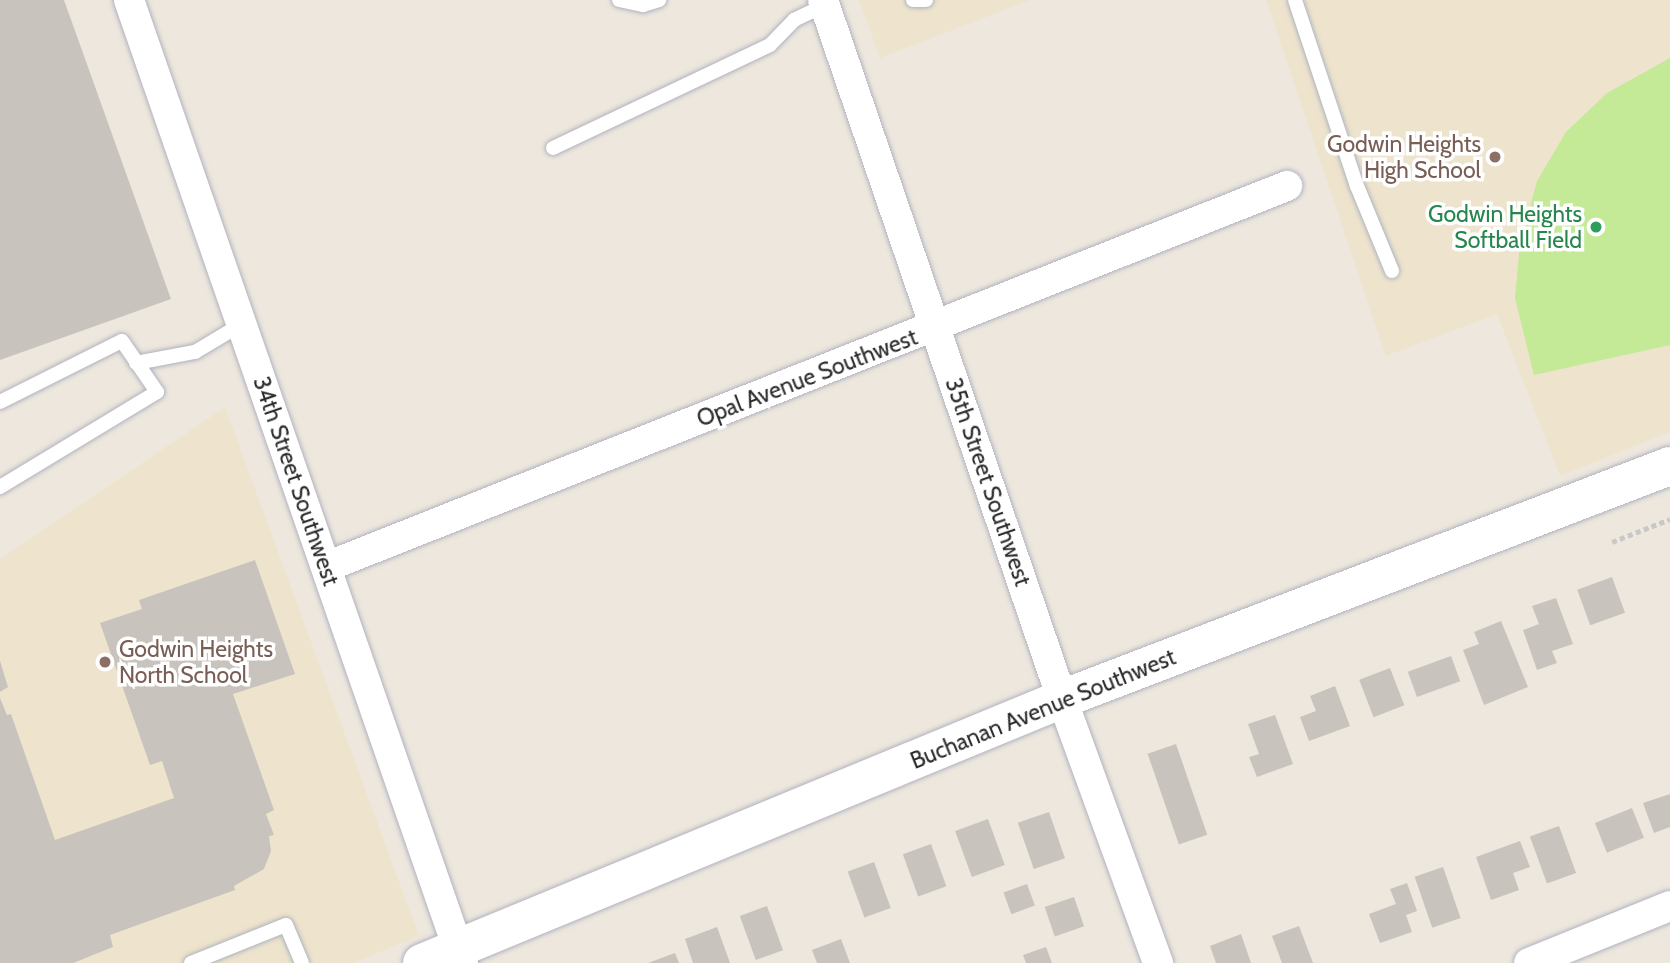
<!DOCTYPE html>
<style>
body{margin:0}
#map{position:relative;width:1670px;height:963px;overflow:hidden;background:#ede7de;font-family:Cabin,sans-serif}
div>[style]{position:absolute}
[style*='--x']{left:calc(var(--x)*1px);top:calc(var(--y)*1px);width:calc(var(--w)*1px);rotate:calc(var(--a)*1deg)}
.education>*{inset:0;background:#eee4cd}
.pitch>*{inset:0;background:#c4e997}
.building>*{inset:0;background:#c8c3bd;transform-origin:0 0}
.path>*{height:4.5px;margin-top:-2.25px;transform-origin:0;background:repeating-linear-gradient(90deg,#c8c8c8 0 5px,transparent 0 8.5px)}
.roads{filter:drop-shadow(0 0 2px #b1b3be) drop-shadow(0 0 2px #b1b3be)}
.lane>*{height:14px;margin:-7px;padding:0 7px;transform-origin:7px;border-radius:7px;background:#fff}
.street>*{height:30px;margin:-15px;padding:0 15px;transform-origin:15px;border-radius:15px;background:#fff}
.secondary>*{height:38px;margin:-19px;padding:0 19px;transform-origin:19px;border-radius:19px;background:#fff}
.dots>*{width:19px;height:19px;translate:-50% -50%;box-sizing:border-box;border:4px solid #fff;border-radius:50%}
span{translate:-50% -50%;white-space:nowrap;text-align:center;line-height:1.15;-webkit-text-stroke:7px #fff;paint-order:stroke}
.education-label{font-size:23px;color:#785e54}
.right{translate:-100% -50%;text-align:right}
.left{translate:0 -50%;text-align:left}
.leisure-label{font-size:23px;color:#27864d}
.street-label{font-size:23px;color:#2b2b2b}
</style>
<div id="map">
<div class="education">
<div style="clip-path:polygon(859px 0,1030px 0,880px 58px)"></div>
<div style="clip-path:polygon(1266px 0,1670px 0,1670px 432px,1560px 476px,1497px 314px,1386px 356px)"></div>
<div style="clip-path:polygon(225px 407px,419px 936px,353px 963px,0 963px,0 559px)"></div>
</div>
<div class="pitch">
<div style="clip-path:polygon(1670px 58px,1670px 345px,1534px 375px,1515px 298px,1520px 243px,1537px 181px,1566px 132px,1607px 93px)"></div>
</div>
<div class="building">
<div style="clip-path:polygon(0 0,64px 0,171px 299px,0 360px)"></div>
<div style="clip-path:polygon(255px 560px,295px 674px,233px 694px,274px 810px,266px 814px,274px 835px,269px 836px,271px 851px,264px 869px,234px 886px,235px 890px,110px 935px,113px 947px,73px 963px,0 963px,0 698px,7px 715px,11px 714px,55px 840px,174px 798px,162px 761px,150px 765px,100px 623px,142px 609px,139px 600px)"></div>
<div style="left:1612px;top:577px;width:38px;height:37px;rotate:70deg"></div>
<div style="clip-path:polygon(1556px 598px,1573px 644px,1552px 651px,1557px 663px,1537px 670px,1523px 630px,1539px 624px,1532px 606px)"></div>
<div style="clip-path:polygon(1501px 621px,1528px 687px,1484px 705px,1463px 650px,1479px 644px,1474px 632px)"></div>
<div style="left:1451px;top:656px;width:27px;height:46px;rotate:70deg"></div>
<div style="clip-path:polygon(0 661px,8px 687px,0 692px)"></div>
<div style="left:1390px;top:668px;width:40px;height:33px;rotate:69deg"></div>
<div style="clip-path:polygon(1335px 686px,1350px 726px,1309px 741px,1300px 717px,1316px 711px,1310px 696px)"></div>
<div style="clip-path:polygon(1275px 715px,1293px 764px,1257px 777px,1249px 757px,1259px 754px,1248px 724px)"></div>
<div style="left:1176px;top:744px;width:96px;height:30px;rotate:71deg"></div>
<div style="clip-path:polygon(1670px 794px,1670px 827px,1654px 833px,1643px 803px)"></div>
<div style="left:1632px;top:808px;width:32px;height:40px;rotate:68deg"></div>
<div style="left:1049px;top:812px;width:49px;height:33px;rotate:71deg"></div>
<div style="left:988px;top:819px;width:49px;height:35px;rotate:70deg"></div>
<div style="left:1559px;top:826px;width:50px;height:31px;rotate:70deg"></div>
<div style="clip-path:polygon(1520px 841px,1530px 867px,1513px 873px,1519px 890px,1491px 900px,1476px 857px)"></div>
<div style="left:931px;top:844px;width:45px;height:30px;rotate:70deg"></div>
<div style="left:874px;top:862px;width:49px;height:28px;rotate:70deg"></div>
<div style="left:1443px;top:867px;width:54px;height:30px;rotate:71deg"></div>
<div style="clip-path:polygon(1407px 883px,1417px 911px,1406px 915px,1412px 932px,1380px 943px,1369px 914px,1396px 904px,1390px 889px)"></div>
<div style="left:1027px;top:884px;width:23px;height:25px;rotate:70deg"></div>
<div style="left:1074px;top:897px;width:31px;height:31px;rotate:71deg"></div>
<div style="left:767px;top:906px;width:47px;height:29px;rotate:70deg"></div>
<div style="clip-path:polygon(1299px 926px,1313px 963px,1282px 963px,1272px 936px)"></div>
<div style="clip-path:polygon(717px 927px,730px 963px,693px 963px,685px 939px)"></div>
<div style="clip-path:polygon(1241px 934px,1251px 963px,1216px 963px,1210px 946px)"></div>
<div style="clip-path:polygon(841px 939px,850px 963px,817px 963px,812px 950px)"></div>
<div style="clip-path:polygon(1046px 947px,1052px 963px,1026px 963px,1023px 955px)"></div>
<div style="clip-path:polygon(675px 953px,679px 963px,648px 963px)"></div>
</div>
<div class="path">
<div style="--x:1612;--y:542;--w:62;--a:-21.6"></div>
</div>
<div class="roads">
<div class="lane">
<div style="--x:619;--y:0;--w:25;--a:12"></div>
<div style="--x:643;--y:5;--w:17;--a:-17"></div>
<div style="--x:913;--y:0;--w:13;--a:0"></div>
<div style="--x:1295;--y:0;--w:196;--a:71.6"></div>
<div style="--x:1357;--y:186;--w:92;--a:67.6"></div>
<div style="--x:553;--y:148;--w:240;--a:-25.4"></div>
<div style="--x:770;--y:45;--w:35;--a:-46"></div>
<div style="--x:794;--y:20;--w:34;--a:-26"></div>
<div style="--x:136;--y:363;--w:60;--a:-10.6"></div>
<div style="--x:195;--y:352;--w:55;--a:-30.8"></div>
<div style="--x:0;--y:402;--w:136;--a:-26.6"></div>
<div style="--x:122;--y:341;--w:62;--a:55.5"></div>
<div style="--x:157;--y:392;--w:184;--a:148.8"></div>
<div style="--x:191;--y:963;--w:102;--a:-21.8"></div>
<div style="--x:286;--y:925;--w:41;--a:67.2"></div>
</div>
<div class="street">
<div style="--x:129;--y:0;--w:1019;--a:70.87"></div>
<div style="--x:823;--y:0;--w:739;--a:71.12"></div>
<div style="--x:1062;--y:699;--w:281;--a:70"></div>
<div style="--x:326;--y:567;--w:1034;--a:-21.63"></div>
<div style="--x:1529;--y:963;--w:152;--a:-22"></div>
</div>
<div class="secondary">
<div style="--x:422;--y:963;--w:692;--a:-22.42"></div>
<div style="--x:1062;--y:699;--w:651;--a:-20.97"></div>
</div>
</div>
<div class="dots">
<div style="left:1495px;top:157px;background:#8d6e63"></div>
<div style="left:1596px;top:227px;background:#2e9e5b"></div>
<div style="left:105px;top:662px;background:#8d6e63"></div>
</div>
<div class="education-label">
<span class="right" style="left:1481px;top:157px">Godwin Heights<br>High School</span>
<span class="left" style="left:119px;top:662px">Godwin Heights<br>North School</span>
</div>
<div class="leisure-label">
<span class="right" style="left:1582px;top:227px">Godwin Heights<br>Softball Field</span>
</div>
<div class="street-label">
<span style="left:807px;top:378px;rotate:-21deg">Opal Avenue Southwest</span>
<span style="left:296px;top:481px;rotate:71deg">34th Street Southwest</span>
<span style="left:988px;top:482px;rotate:71deg">35th Street Southwest</span>
<span style="left:1043px;top:709px;rotate:-22deg">Buchanan Avenue Southwest</span>
</div>
</div>
